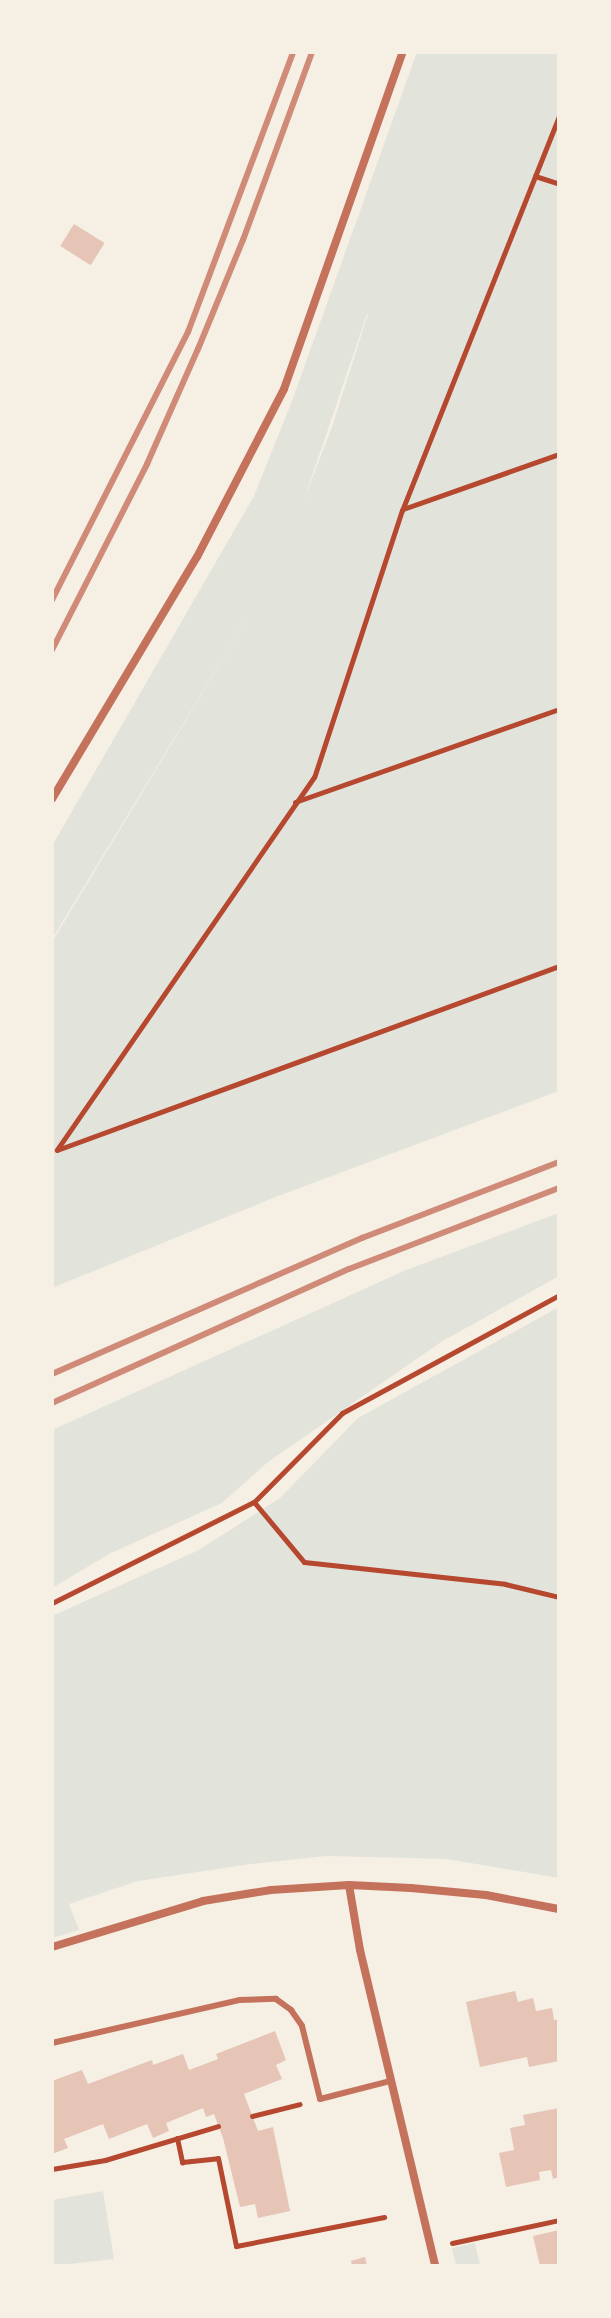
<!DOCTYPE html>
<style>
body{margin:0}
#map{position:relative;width:611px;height:2318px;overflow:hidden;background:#f6efe4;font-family:"Fira Sans Condensed",sans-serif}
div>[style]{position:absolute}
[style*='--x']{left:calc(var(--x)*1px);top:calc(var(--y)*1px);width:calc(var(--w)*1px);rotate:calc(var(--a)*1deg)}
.green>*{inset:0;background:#e2e4dc}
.building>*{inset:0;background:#e6c5b7;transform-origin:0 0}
.path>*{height:5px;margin:-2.5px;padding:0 2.5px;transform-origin:2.5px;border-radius:2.5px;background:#b5482f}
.service>*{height:6px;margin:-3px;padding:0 3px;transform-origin:3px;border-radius:3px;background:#c5725c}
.minor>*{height:8px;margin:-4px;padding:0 4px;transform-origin:4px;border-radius:4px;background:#c5725c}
.rail>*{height:6px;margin:-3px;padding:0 3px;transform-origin:3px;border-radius:3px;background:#cf8b77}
span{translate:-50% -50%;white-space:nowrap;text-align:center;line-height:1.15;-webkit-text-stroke:6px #f6efe4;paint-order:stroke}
.frame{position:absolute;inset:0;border:54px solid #f6efe4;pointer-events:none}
</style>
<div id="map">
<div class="green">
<div style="clip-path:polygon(evenodd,417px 52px,559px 52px,559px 1091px,278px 1196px,52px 1288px,52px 942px,253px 609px,52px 939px,52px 846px,254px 496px,292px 401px,417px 52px,368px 314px,332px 427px,304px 500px,367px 314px,368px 314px)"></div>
<div style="clip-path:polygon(559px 1213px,559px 1276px,441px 1342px,268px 1462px,222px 1503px,111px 1553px,52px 1588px,52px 1430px,406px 1270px)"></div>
<div style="clip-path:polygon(559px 1307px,559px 1878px,447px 1859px,326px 1856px,251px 1864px,138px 1881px,69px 1904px,79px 1930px,52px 1938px,52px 1616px,199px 1550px,280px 1498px,358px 1418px)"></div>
<div style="clip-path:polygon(103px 2191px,114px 2259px,52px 2266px,52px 2200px)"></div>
<div style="clip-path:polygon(475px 2243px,480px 2266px,456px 2266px,452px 2248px)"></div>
</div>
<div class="building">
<div style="left:74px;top:224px;width:36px;height:26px;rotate:32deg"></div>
<div style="clip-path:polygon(515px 1991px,518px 2002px,533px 1998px,536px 2011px,552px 2008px,554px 2020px,559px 2019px,559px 2061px,529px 2067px,527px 2057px,480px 2067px,466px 2002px)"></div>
<div style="clip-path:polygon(275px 2031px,286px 2060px,276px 2065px,282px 2079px,244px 2094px,258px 2131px,273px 2127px,290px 2211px,258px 2218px,255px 2204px,240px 2207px,223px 2138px,214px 2114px,206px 2117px,203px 2108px,166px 2123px,169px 2131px,153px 2138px,147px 2124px,109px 2139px,103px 2124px,64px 2139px,68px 2148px,52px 2154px,52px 2081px,82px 2070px,88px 2084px,152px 2060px,153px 2065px,183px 2054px,189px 2070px,218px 2059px,216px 2054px)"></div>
<div style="clip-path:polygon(559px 2108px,559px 2177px,553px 2179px,551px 2170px,539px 2172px,540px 2180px,506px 2187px,499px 2153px,514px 2150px,510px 2128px,525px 2125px,523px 2115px)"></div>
<div style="clip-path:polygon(559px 2230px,559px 2266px,540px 2266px,533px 2236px)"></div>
<div style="clip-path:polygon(365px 2257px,367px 2266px,352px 2266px,351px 2261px)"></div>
</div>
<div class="path">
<div style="--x:559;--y:116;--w:424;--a:111.7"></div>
<div style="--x:402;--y:510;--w:281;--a:108.2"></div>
<div style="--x:314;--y:777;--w:453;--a:124.6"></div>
<div style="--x:57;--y:1150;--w:535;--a:-20.13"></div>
<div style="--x:535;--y:176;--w:25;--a:18"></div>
<div style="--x:403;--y:509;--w:165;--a:-19.4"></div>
<div style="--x:295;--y:802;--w:280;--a:-19.4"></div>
<div style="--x:254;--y:1502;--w:78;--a:50.2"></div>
<div style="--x:304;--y:1562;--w:202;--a:6.2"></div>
<div style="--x:505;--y:1584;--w:56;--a:13.5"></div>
<div style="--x:52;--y:1603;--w:226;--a:-26.6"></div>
<div style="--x:254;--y:1502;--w:125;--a:-45.3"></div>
<div style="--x:342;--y:1413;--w:247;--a:-28.5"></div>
<div style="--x:252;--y:2116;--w:49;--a:-14"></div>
<div style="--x:177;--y:2138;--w:25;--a:78"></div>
<div style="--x:182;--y:2162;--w:36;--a:-6"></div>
<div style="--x:218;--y:2158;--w:90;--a:78.4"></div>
<div style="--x:236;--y:2246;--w:151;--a:-11.1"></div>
<div style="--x:52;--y:2169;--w:54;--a:-9.6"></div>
<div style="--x:105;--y:2160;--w:118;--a:-16.7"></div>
<div style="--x:452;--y:2243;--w:109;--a:-12.1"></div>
</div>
<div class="service">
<div style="--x:52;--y:2043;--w:193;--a:-12.9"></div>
<div style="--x:240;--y:2000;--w:36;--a:-2"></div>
<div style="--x:276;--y:1999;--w:19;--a:36"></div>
<div style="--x:291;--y:2010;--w:19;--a:55"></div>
<div style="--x:302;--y:2026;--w:75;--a:76.1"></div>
<div style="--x:320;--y:2099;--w:72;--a:-14.4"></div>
</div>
<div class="minor">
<div style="--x:52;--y:799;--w:282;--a:-59.1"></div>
<div style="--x:197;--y:557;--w:189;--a:-62.6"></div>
<div style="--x:284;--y:389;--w:357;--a:-70.6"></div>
<div style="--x:349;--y:1885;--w:66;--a:80.4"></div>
<div style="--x:360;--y:1950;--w:325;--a:76.6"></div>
<div style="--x:52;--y:1947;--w:158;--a:-16.9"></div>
<div style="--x:203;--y:1901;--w:69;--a:-9.2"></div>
<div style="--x:271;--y:1890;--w:78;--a:-3.7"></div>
<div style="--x:349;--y:1885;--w:62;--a:2.8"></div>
<div style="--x:411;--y:1888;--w:75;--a:5.3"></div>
<div style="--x:486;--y:1895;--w:74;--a:10.9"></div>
</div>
<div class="rail">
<div style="--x:52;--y:600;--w:301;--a:-63.1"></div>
<div style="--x:188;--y:332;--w:299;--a:-69.4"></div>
<div style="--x:52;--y:650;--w:209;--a:-62.9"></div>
<div style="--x:147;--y:464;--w:126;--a:-66.1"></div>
<div style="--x:198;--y:349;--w:118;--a:-67.6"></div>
<div style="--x:243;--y:240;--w:200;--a:-69.8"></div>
<div style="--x:52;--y:1374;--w:339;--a:-23.7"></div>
<div style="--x:362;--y:1238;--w:211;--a:-21.1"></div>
<div style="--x:52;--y:1403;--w:326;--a:-24.3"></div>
<div style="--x:349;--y:1269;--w:225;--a:-21.1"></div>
</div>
<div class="frame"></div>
</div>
